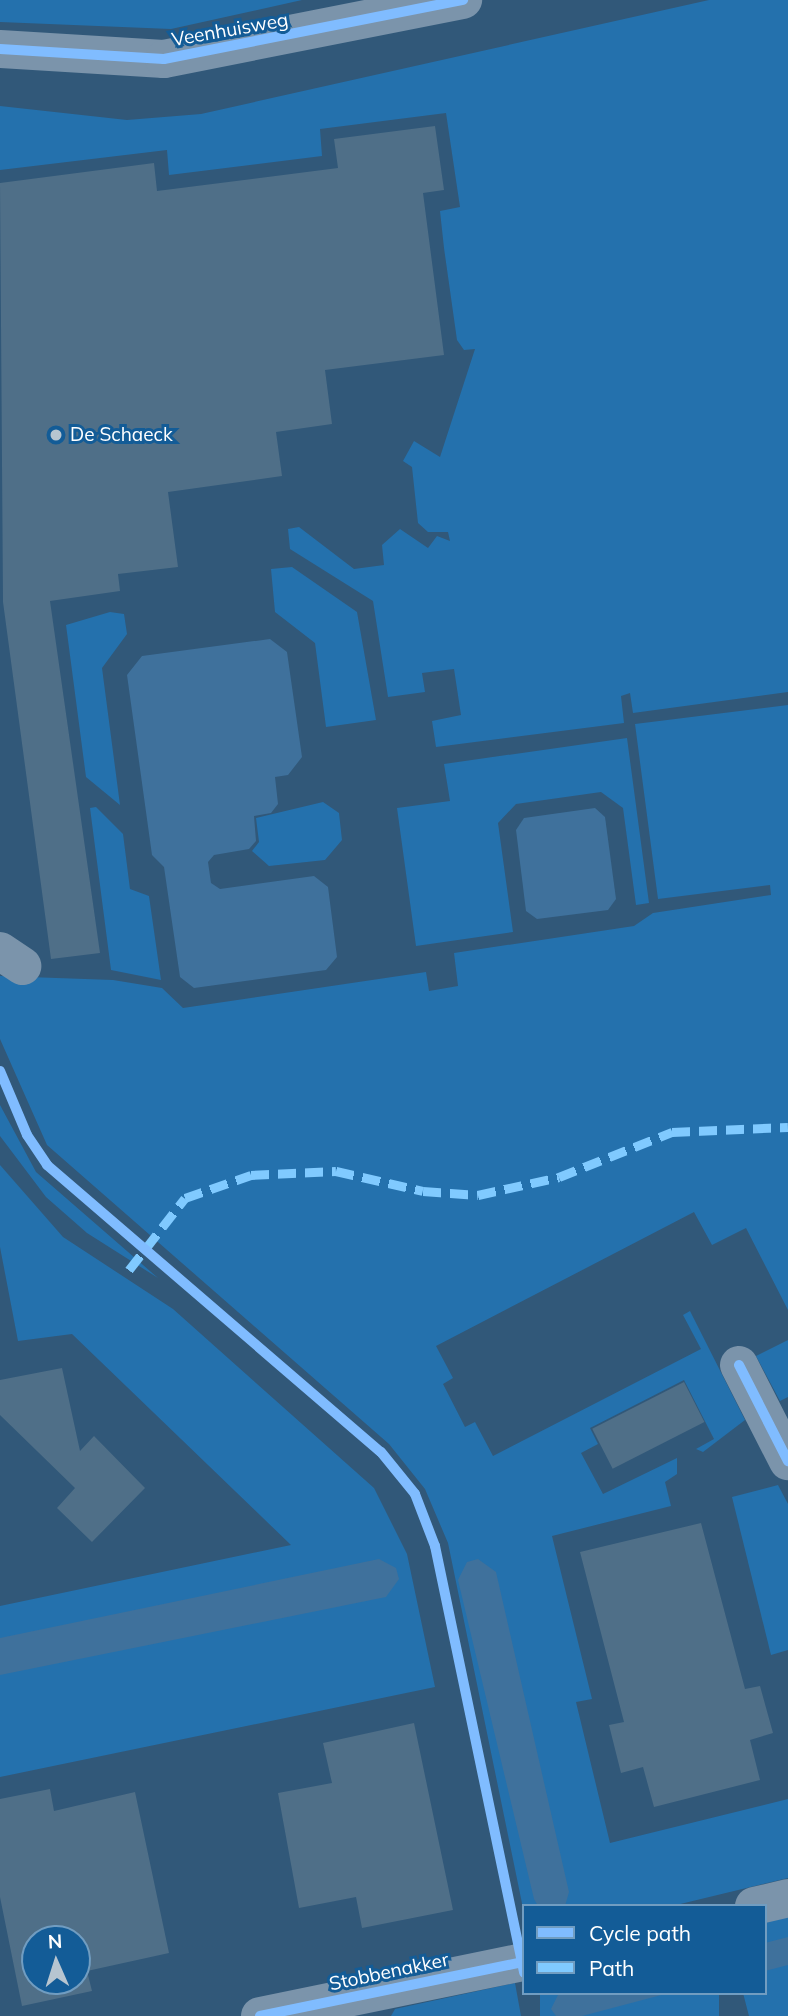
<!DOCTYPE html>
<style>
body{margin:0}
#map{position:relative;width:788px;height:2016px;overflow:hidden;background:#315879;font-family:Mulish,sans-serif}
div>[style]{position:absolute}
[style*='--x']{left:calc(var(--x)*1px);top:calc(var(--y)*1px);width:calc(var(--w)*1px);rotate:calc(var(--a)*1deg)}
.green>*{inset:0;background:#2471ad;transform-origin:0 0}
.water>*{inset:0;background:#3f719c}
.building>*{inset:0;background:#4f6f88;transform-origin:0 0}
.minor>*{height:38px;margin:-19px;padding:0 19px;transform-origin:19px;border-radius:19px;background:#7b94ab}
.quiet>*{height:9px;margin-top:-4.5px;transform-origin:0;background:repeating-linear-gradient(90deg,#80caff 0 18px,transparent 0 27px)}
.cycleway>*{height:10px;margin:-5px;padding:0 5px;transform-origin:5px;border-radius:5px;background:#80bcff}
.dots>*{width:19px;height:19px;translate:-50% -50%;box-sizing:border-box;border:4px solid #135c97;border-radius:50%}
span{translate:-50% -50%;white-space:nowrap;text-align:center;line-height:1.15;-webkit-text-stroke:6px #135c97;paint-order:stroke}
.street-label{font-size:19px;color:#fff}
.poi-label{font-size:19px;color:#fff}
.left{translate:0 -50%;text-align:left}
.legend{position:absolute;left:522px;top:1904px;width:245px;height:91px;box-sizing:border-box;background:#135c97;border:2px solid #719dc1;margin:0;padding:9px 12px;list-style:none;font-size:21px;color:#fff}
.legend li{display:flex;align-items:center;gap:14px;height:35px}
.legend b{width:35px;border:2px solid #719dc1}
.north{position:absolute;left:21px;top:1925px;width:70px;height:70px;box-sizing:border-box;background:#135c97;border:2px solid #719dc1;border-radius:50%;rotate:357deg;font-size:19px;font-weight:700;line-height:28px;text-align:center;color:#fff}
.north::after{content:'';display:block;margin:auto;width:24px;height:32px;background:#b7c5d0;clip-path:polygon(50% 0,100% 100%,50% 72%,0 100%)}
</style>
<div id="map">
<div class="green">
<div style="clip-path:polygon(0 0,302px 0,171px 29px,0 22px)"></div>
<div style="clip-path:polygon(709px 0,788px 0,788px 692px,633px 713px,630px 693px,621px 696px,624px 723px,436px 747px,432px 721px,461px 715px,454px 669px,422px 673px,425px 692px,388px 697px,373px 601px,290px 549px,288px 529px,299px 527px,354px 569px,384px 565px,382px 545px,400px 529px,428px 548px,437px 536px,450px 541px,448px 532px,428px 532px,418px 523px,412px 467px,403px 461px,414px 441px,440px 457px,475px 349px,464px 350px,457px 340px,444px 248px,440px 211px,460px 207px,446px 113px,320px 129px,322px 156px,169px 175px,167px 150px,0 170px,0 106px,127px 120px,201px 114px)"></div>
<div style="clip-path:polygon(292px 567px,357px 612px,376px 720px,326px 727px,315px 643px,275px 612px,271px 569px)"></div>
<div style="clip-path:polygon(110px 612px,124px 614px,127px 634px,102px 668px,120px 805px,86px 777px,66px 625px)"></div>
<div style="clip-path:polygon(788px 705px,788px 1310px,746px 1228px,712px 1245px,694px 1212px,436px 1346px,453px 1378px,443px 1384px,465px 1427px,475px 1422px,493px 1456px,701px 1349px,683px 1315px,690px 1311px,745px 1420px,703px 1452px,696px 1449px,714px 1439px,684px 1380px,590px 1428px,598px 1444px,581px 1453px,603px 1494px,677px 1458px,677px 1474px,665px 1482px,671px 1506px,552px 1536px,592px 1699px,576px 1702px,610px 1843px,788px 1799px,788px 1878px,672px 1906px,524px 1906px,524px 1913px,448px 1543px,425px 1489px,389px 1444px,47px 1145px,0 1039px,0 976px,113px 980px,162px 988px,183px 1008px,426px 972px,429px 991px,458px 986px,454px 953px,634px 926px,653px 913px,771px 895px,770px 885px,658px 899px,635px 724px)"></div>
<div style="clip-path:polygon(627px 738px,649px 903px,636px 905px,623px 808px,601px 792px,516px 804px,498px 823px,513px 932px,416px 946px,397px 808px,450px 801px,444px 764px)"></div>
<div style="clip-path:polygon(323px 802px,339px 813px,342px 840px,325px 860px,269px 866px,252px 851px,259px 842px,256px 818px)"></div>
<div style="clip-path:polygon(96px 807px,123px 834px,130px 889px,149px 896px,161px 980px,111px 970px,90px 808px)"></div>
<div style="clip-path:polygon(0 1105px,36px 1172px,158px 1278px,87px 1233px,46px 1197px,0 1136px)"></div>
<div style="clip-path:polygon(0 1165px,63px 1237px,173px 1309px,374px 1488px,407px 1554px,435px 1687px,0 1777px,0 1606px,291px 1545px,72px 1334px,18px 1341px,0 1247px)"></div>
<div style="clip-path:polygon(788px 1340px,788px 1397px,780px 1401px,756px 1356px)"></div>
<div style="clip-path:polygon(778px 1485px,788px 1504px,788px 1650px,771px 1655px,732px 1497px)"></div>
<div style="clip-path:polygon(788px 1916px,788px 2016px,749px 2016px,743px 1993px,765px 1993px,765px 1922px)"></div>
<div style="clip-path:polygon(515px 1983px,521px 2016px,391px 2016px,395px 2009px)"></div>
<div style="left:540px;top:1993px;width:179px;height:23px"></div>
</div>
<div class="water">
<div style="clip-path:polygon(270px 639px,287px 652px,302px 757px,288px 775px,275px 777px,278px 804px,271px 813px,254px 816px,256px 841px,249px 849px,214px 855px,208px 862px,211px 883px,220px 889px,314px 876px,328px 887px,337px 957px,326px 970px,194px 988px,180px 977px,164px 867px,152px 855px,127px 675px,142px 656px)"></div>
<div style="clip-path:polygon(595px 808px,605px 817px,616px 899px,608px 910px,537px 919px,526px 911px,516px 830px,524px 818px)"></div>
<div style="clip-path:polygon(379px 1559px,396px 1568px,399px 1579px,386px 1597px,0 1675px,0 1638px)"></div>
<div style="clip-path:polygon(478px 1559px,496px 1572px,569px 1892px,565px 1906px,538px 1906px,534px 1899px,458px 1580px,467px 1562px)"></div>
<div style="clip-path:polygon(788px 1937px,788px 1965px,765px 1971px,765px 1943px)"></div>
<div style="clip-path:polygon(559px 1993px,669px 1993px,582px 2016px,556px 2016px,551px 2009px)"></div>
</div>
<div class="building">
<div style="clip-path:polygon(435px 126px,444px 190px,423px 193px,444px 355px,325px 370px,332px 424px,276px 432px,282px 476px,168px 492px,178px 567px,118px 574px,120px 591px,50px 601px,100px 953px,51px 959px,3px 602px,0 183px,154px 163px,157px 191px,338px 168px,334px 139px)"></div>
<div style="clip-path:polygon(62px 1368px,80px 1451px,94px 1436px,145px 1488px,92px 1542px,57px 1508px,75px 1488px,0 1415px,0 1380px)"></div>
<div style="left:684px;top:1382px;width:45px;height:103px;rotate:63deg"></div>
<div style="clip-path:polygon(701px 1523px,745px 1689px,760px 1686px,773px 1733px,750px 1740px,760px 1780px,654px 1807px,643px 1767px,621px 1773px,609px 1725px,624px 1722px,580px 1552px)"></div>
<div style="clip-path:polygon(414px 1723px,453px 1910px,362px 1928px,356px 1897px,299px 1908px,278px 1793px,332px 1783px,323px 1743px)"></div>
<div style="clip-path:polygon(evenodd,50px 1789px,54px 1811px,135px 1792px,169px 1953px,87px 1971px,92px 1991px,22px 2006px,0 1897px,0 1799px,50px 1789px,35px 1939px,77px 1939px,77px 1981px,35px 1981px,35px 1939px)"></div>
</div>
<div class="minor">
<div style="--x:0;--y:49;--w:164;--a:3.5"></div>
<div style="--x:164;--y:59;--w:305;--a:-11.2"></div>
<div style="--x:0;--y:951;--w:27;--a:34"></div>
<div style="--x:739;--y:1365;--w:108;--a:63"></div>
<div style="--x:754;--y:1906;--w:35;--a:-13"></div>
<div style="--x:260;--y:2016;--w:269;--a:-11.6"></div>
</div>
<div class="quiet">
<div style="--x:129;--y:1270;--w:91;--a:-52.1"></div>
<div style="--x:185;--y:1198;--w:70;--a:-19.2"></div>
<div style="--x:251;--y:1175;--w:85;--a:-2.7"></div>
<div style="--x:336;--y:1171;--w:89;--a:12.9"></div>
<div style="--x:423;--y:1191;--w:55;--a:4.2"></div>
<div style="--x:478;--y:1195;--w:83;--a:-12.5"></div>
<div style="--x:559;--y:1177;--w:122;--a:-21.7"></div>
<div style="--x:672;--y:1132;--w:116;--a:-2.5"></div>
</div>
<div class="cycleway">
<div style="--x:0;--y:49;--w:164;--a:3.5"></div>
<div style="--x:164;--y:59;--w:305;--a:-11.2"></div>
<div style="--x:0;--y:1071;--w:69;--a:67.1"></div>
<div style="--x:27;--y:1135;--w:36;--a:56"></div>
<div style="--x:47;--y:1165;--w:440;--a:40.7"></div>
<div style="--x:381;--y:1452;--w:54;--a:51"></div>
<div style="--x:415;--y:1494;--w:56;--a:69"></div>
<div style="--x:435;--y:1546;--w:436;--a:78.2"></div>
<div style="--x:739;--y:1365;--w:108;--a:63"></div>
<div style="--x:260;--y:2016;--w:269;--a:-11.6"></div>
</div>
<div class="dots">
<div style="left:56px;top:435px;background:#b7c5d0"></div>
</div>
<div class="street-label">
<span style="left:230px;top:30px;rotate:-10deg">Veenhuisweg</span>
<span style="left:389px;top:1972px;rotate:-12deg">Stobbenakker</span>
</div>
<div class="poi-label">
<span class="left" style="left:70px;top:435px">De Schaeck</span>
</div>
<ul class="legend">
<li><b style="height:9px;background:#80bcff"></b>Cycle path</li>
<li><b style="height:9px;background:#80caff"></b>Path</li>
</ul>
<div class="north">N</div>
</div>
